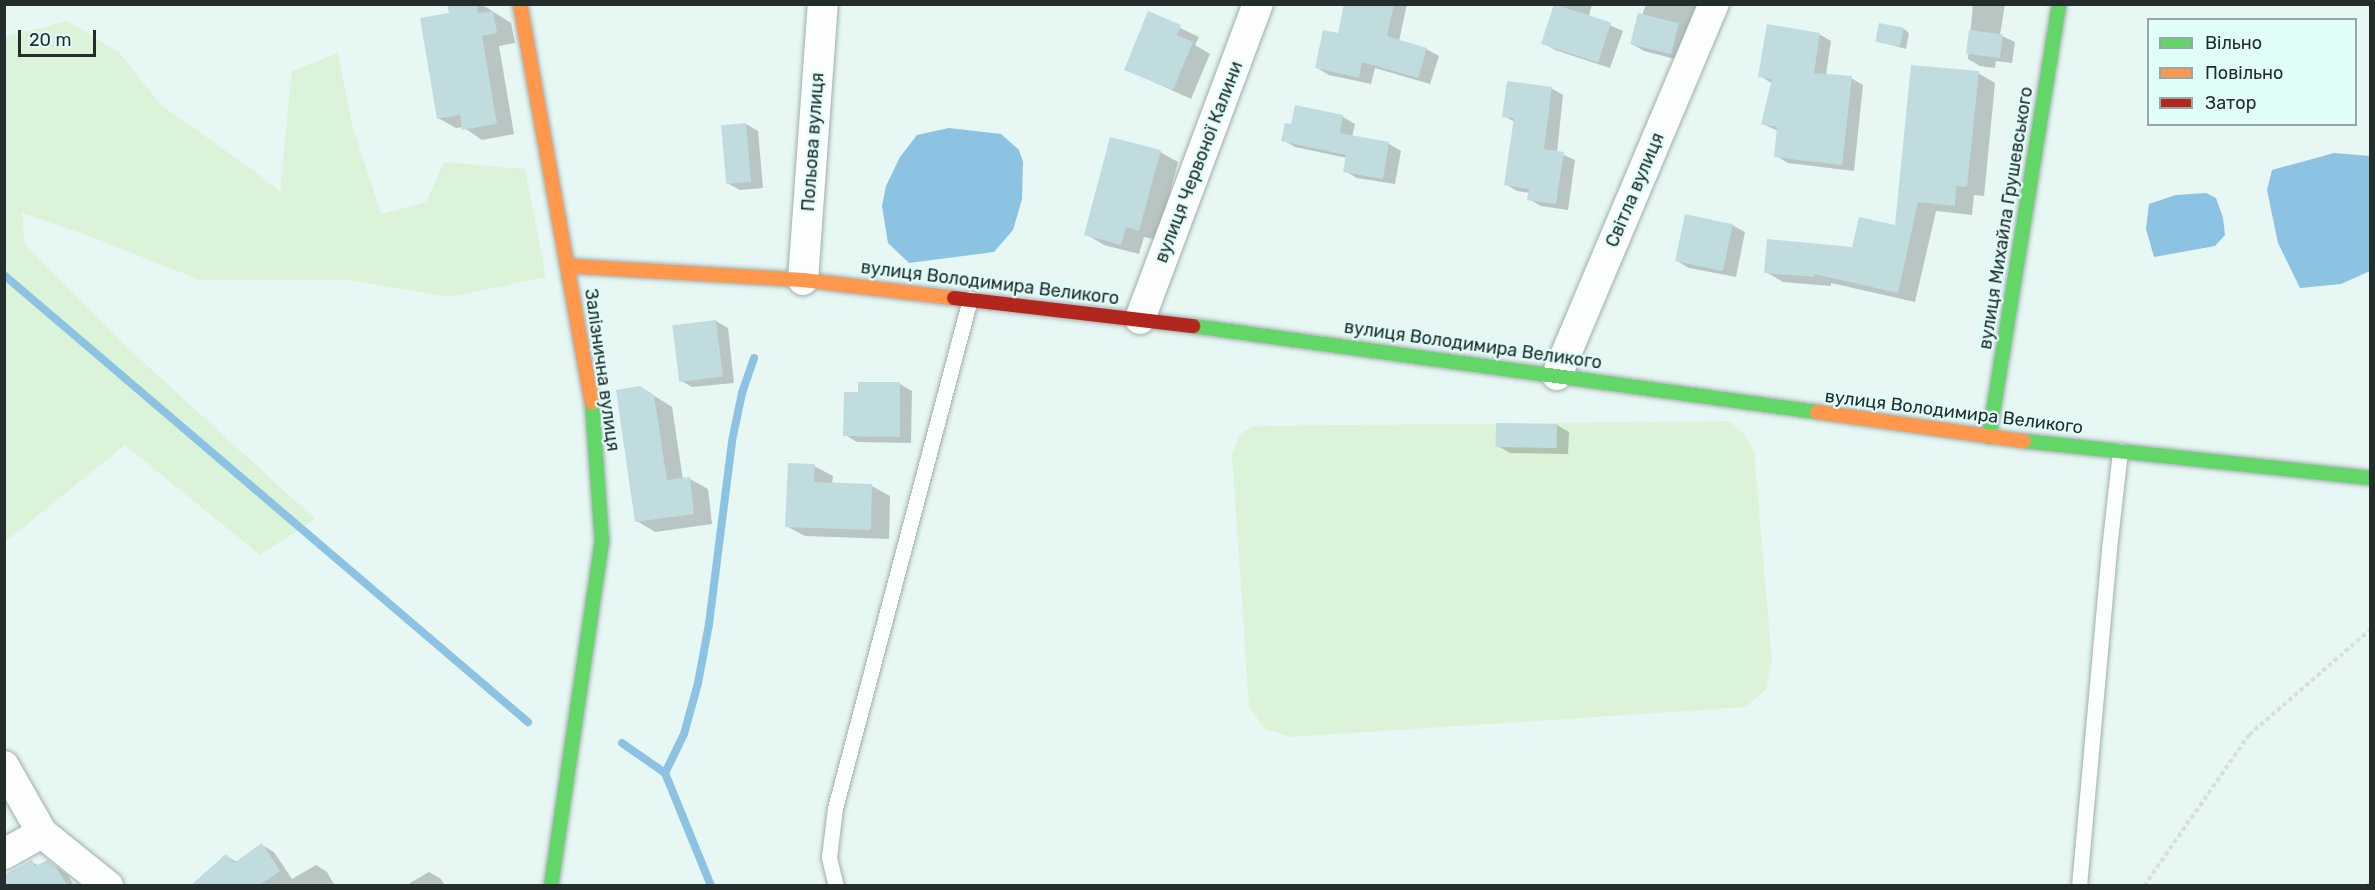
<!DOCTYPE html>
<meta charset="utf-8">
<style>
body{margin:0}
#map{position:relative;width:2375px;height:890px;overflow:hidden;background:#e6f7f4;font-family:Rubik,sans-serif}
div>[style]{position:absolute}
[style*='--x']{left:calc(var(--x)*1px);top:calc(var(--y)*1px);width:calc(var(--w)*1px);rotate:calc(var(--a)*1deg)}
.green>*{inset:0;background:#dbf4d9}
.water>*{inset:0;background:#8cc2e2}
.shadow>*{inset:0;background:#0003}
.stream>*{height:8px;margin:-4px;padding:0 4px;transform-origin:4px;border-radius:4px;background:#8cc2e2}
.building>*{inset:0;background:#c1dcdf;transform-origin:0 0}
.path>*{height:4px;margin-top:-2px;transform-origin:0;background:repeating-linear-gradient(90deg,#d9dede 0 4.5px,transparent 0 7.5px)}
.roads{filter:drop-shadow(0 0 2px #a1aeac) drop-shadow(0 0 2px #a1aeac)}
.lane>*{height:15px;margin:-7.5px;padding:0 7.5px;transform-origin:7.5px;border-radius:7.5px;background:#fbfefd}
.street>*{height:30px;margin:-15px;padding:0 15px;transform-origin:15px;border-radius:15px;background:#fbfefd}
.fast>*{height:14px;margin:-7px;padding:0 7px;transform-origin:7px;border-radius:7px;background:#63d668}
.slow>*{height:14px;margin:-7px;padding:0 7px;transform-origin:7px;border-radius:7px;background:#ff974d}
.jam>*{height:14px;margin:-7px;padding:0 7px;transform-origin:7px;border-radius:7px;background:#b3261e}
span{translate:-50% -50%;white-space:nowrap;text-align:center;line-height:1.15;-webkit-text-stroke:4.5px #e0fdf9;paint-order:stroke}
.street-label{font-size:18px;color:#222d2c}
.frame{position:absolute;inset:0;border:6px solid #222d2c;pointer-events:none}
.legend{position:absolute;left:2147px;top:18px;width:210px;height:108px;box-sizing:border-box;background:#e0fdf9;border:2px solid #94aaa7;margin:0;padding:8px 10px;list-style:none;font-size:18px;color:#222d2c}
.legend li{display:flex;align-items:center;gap:12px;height:30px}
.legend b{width:30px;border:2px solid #94aaa7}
.scale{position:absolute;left:18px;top:30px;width:78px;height:27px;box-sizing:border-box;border:3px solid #222d2c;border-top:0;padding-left:8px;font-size:18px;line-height:21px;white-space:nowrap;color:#222d2c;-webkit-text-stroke:4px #e0fdf9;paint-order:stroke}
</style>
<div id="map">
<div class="green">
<div style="clip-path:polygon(67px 21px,119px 52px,161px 105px,253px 170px,280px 192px,292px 71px,338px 53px,352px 124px,381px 214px,426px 202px,444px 162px,525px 169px,546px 277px,449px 297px,349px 280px,200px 280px,84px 234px,22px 213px,25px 244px,127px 347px,315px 519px,260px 555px,125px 445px,5px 542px,5px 37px)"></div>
<div style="clip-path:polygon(1729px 421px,1744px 434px,1754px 452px,1772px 661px,1766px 689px,1746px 707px,1292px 737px,1265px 729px,1249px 707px,1232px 455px,1239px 435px,1253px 426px)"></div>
</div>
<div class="water">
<div style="clip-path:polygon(949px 128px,1001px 134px,1019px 150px,1023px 162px,1022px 199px,1013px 230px,994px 252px,909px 263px,888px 243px,882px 206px,886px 186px,900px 157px,917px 135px)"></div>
<div style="clip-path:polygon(2334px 153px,2370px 156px,2370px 271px,2341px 284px,2300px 288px,2278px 243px,2267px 190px,2272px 170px)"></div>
<div style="clip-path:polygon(2206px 193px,2216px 198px,2223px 218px,2225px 235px,2215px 246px,2154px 257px,2146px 229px,2149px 204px,2176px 195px)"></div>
</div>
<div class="shadow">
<div style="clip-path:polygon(456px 4px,481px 4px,511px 23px,515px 43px,499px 46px,514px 134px,482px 140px,463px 127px,456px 128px,438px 118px,450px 15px)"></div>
<div style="clip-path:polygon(1346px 4px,1407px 4px,1399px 41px,1426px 49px,1439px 56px,1430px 84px,1375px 68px,1371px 84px,1329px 75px,1317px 68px,1339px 35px)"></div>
<div style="clip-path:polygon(1556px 4px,1592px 4px,1589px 16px,1623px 31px,1610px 68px,1555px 50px,1543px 43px)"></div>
<div style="clip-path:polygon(1646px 4px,1698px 4px,1683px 61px,1644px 51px,1632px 44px)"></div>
<div style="clip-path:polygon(1973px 4px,2005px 4px,2000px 35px,2015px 42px,2012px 63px,1996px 61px,1995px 68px,1980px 66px,1968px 59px)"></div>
<div style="clip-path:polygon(1149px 13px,1199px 37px,1195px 45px,1210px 54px,1191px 99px,1125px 69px)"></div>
<div style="clip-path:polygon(1904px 29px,1909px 33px,1906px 49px,1877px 41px)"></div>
<div style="clip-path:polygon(1819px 34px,1831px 41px,1826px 75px,1851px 78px,1863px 85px,1854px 171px,1788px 163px,1776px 156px,1778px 131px,1763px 124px,1773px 84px,1760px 76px)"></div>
<div style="clip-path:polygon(1978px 73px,1995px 83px,1984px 196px,1974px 195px,1972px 215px,1936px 211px,1915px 302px,1831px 283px,1831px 286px,1783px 282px,1766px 272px,1853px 249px,1896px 227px)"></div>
<div style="clip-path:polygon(1551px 88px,1563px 95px,1557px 152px,1575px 160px,1568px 210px,1541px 206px,1529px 199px,1530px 193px,1517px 191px,1505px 184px,1515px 122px,1504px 116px)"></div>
<div style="clip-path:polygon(1296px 107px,1343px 117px,1355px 124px,1352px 137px,1389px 144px,1401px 151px,1395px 184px,1357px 178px,1345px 171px,1347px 158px,1295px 147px,1283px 140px,1292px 126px)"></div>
<div style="clip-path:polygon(746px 124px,758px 131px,763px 188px,740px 190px,727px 183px)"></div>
<div style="clip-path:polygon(1160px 152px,1178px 162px,1157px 240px,1144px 237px,1139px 254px,1104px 245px,1086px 234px)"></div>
<div style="clip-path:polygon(1732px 225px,1745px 232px,1736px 277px,1689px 268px,1677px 261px)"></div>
<div style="clip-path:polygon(716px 321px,728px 328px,734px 383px,692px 387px,680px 380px)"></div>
<div style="clip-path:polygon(859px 383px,900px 384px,912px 391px,911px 443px,857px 442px,845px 435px,859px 393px)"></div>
<div style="clip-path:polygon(640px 387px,672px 407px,683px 480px,690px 479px,708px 489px,712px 524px,655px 532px,637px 521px)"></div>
<div style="clip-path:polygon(1557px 425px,1569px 432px,1568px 454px,1510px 453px,1498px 446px)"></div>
<div style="clip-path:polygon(814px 466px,833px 476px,832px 484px,872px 486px,890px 496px,889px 539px,805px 536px,786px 526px)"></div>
<div style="clip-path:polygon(262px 845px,274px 852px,292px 879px,316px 865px,327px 872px,335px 886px,193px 886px,226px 856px,237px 862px)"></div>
<div style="clip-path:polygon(48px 861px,68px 875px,74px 886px,10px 886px,5px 877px,32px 862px,39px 866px)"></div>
<div style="clip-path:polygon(429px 872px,441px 879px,445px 886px,411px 886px,410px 883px)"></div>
</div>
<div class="stream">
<div style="--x:4;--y:275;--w:689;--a:40.47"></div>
<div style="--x:622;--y:743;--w:52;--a:34.9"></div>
<div style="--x:665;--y:773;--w:122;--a:67.8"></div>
<div style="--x:665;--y:773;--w:43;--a:-64"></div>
<div style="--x:684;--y:734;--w:53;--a:-74.6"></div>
<div style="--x:698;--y:683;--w:60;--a:-79.4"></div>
<div style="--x:709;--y:624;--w:184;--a:-82.8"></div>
<div style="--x:732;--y:441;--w:49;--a:-78.2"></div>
<div style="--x:742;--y:393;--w:37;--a:-71"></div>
</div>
<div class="building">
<div style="clip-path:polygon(447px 4px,477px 4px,478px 13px,493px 11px,497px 33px,482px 36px,497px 124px,462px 130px,460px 115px,437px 119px,420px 18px,449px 13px)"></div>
<div style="clip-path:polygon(1344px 4px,1394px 4px,1387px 36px,1427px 48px,1418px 78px,1362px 62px,1359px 78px,1315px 68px,1323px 30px,1338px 33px)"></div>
<div style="left:1554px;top:4px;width:60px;height:42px;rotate:18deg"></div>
<div style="clip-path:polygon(1148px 11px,1181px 25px,1177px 35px,1193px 42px,1173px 90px,1124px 70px)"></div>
<div style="left:1638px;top:13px;width:42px;height:32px;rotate:14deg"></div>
<div style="left:1879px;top:23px;width:25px;height:19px;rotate:11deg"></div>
<div style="clip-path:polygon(1767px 24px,1820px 33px,1814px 73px,1852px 76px,1842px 165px,1774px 157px,1777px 127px,1761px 124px,1772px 79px,1758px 77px)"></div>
<div style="left:1969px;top:30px;width:34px;height:24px;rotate:7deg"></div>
<div style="clip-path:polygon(1911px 65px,1979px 71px,1967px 187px,1956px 186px,1955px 206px,1918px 202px,1898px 293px,1814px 274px,1814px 277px,1764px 273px,1767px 239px,1852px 247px,1859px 217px,1895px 225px)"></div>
<div style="clip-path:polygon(1507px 81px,1552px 87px,1544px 149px,1564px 152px,1556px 204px,1527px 200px,1529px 189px,1504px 185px,1514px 118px,1502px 117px)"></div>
<div style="clip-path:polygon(1295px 105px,1343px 115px,1340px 133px,1389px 142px,1383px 179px,1343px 172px,1346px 155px,1281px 141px,1285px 123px,1291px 124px)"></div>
<div style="left:746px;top:123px;width:59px;height:25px;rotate:85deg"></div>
<div style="clip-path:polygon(1110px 137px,1161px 150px,1139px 231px,1126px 227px,1121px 245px,1084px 235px)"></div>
<div style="left:1685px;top:214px;width:49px;height:48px;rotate:12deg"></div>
<div style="left:716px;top:320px;width:57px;height:44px;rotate:83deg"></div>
<div style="clip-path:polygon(858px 382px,900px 382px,900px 437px,843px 436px,844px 392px,858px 392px)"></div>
<div style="clip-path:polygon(640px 386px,654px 395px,667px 480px,690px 477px,694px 514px,635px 522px,616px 390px)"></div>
<div style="left:1496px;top:423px;width:61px;height:24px;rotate:1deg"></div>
<div style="clip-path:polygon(788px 463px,815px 464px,814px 482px,872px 484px,871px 530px,785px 527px)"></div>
<div style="clip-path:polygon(262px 843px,280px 871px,259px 885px,191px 885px,226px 854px,234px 863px)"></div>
<div style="clip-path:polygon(32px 860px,35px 866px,48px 860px,56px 867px,67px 885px,4px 885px,4px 875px)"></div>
</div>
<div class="path">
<div style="--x:2144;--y:886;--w:184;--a:-55.2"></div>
<div style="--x:2249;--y:735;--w:160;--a:-41"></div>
<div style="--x:2367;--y:886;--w:4;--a:-45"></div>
</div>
<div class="roads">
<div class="lane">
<div style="--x:836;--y:886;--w:30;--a:-104"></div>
<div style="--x:829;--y:857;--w:49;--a:-83"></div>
<div style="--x:835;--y:808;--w:527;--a:-75.15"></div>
<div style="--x:2079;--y:886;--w:338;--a:-84.9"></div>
<div style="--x:2109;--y:549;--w:99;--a:-83.6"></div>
</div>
<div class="street">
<div style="--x:803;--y:280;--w:277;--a:-85.9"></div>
<div style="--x:1140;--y:319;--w:336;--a:-69.5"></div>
<div style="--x:1557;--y:375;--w:403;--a:-67.1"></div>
<div style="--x:4;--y:766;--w:77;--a:60.4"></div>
<div style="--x:42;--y:833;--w:85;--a:38.8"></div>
<div style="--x:4;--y:854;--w:43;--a:-28.9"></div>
</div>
<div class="fast">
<div style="--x:1193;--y:326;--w:630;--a:7.85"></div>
<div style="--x:1989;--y:437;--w:439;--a:-80.8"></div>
<div style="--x:2024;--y:441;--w:348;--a:6.1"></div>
<div style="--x:551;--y:886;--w:348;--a:-81.6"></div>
<div style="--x:602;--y:542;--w:139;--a:-94.1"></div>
</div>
<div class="slow">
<div style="--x:520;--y:4;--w:405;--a:79.8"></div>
<div style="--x:568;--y:266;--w:235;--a:3.4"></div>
<div style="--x:803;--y:280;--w:152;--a:6.8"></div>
<div style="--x:1817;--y:412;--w:209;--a:8"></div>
</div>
<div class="jam">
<div style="--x:954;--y:298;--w:241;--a:6.7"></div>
</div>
</div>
<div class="street-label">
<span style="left:813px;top:142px;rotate:-86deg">Польова вулиця</span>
<span style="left:1199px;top:162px;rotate:-69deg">вулиця Червоної Калини</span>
<span style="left:1635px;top:190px;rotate:-67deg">Світла вулиця</span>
<span style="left:2006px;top:218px;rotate:-81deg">вулиця Михайла Грушевського</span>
<span style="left:990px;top:283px;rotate:7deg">вулиця Володимира Великого</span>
<span style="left:1473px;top:345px;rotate:8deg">вулиця Володимира Великого</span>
<span style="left:602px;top:370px;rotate:82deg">Залізнична вулиця</span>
<span style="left:1954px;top:412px;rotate:7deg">вулиця Володимира Великого</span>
</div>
<div class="frame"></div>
<ul class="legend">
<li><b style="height:8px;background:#63d668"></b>Вільно</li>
<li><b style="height:8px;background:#ff974d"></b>Повільно</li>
<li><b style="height:8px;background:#b3261e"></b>Затор</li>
</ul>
<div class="scale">20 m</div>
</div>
